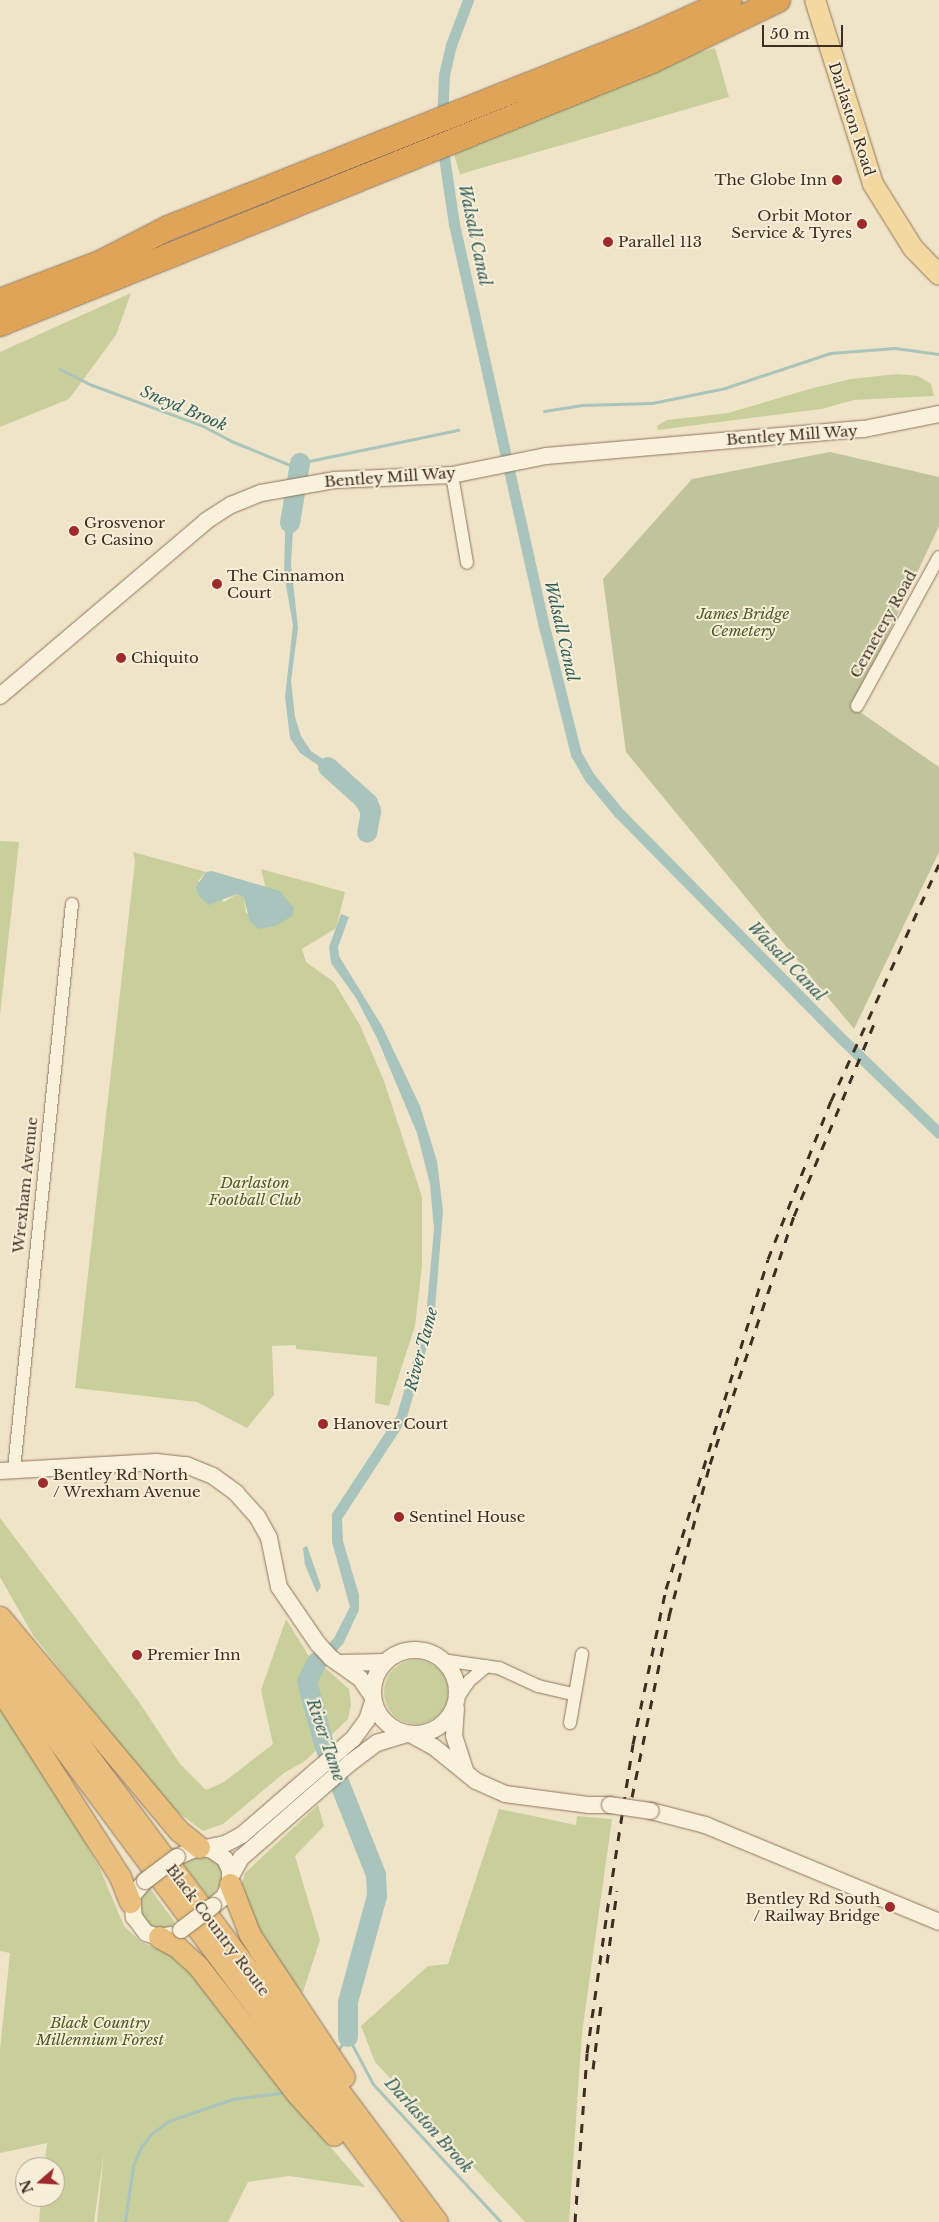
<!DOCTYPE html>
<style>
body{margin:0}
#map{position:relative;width:939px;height:2222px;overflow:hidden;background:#f0e4c8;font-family:"Libre Baskerville",serif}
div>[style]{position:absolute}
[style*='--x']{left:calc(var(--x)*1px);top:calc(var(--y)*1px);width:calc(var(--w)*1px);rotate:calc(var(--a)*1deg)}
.green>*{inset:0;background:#c9cf9b;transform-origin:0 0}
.round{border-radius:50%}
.cemetery>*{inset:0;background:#bfc49a}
.water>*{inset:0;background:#a9c4bc}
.stream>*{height:3px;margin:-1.5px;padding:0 1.5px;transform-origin:1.5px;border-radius:1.5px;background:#a9c4bc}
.canal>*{height:11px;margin:-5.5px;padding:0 5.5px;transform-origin:5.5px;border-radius:5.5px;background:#a9c4bc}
.river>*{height:20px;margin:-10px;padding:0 10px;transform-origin:10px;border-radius:10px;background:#a9c4bc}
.roads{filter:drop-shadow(0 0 1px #8d765c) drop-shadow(0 0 1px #8d765c)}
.minor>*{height:12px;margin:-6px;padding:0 6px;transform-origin:6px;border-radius:6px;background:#faf1dc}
.tertiary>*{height:16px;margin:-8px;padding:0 8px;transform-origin:8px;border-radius:8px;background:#faf1dc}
.tertiary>.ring{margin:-8px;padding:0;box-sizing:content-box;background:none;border:16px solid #faf1dc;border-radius:50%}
.primary>*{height:20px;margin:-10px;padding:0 10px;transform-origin:10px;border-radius:10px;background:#f3d9a0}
.trunk>*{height:21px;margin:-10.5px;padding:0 10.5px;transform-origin:10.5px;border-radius:10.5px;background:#eabe7c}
.motorway>*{height:24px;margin:-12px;padding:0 12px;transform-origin:12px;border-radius:12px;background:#e0a458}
.rail>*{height:3px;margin-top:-1.5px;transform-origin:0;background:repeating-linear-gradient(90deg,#3d2e20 0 9px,transparent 0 18px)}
.bridges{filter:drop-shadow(0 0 1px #8d765c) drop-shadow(0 0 1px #8d765c)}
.tertiary-bridge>*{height:16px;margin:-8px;padding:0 8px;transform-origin:8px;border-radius:8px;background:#faf1dc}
.dots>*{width:14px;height:14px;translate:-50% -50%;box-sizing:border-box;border:2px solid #f7eed8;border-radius:50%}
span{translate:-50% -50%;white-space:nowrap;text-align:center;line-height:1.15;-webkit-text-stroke:4px #f7eed8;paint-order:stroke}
.street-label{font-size:15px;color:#3d2e20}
.poi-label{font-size:15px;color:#3d2e20}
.right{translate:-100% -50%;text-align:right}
.left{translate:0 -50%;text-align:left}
.park-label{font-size:15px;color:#4d5a26;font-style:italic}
.water-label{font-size:16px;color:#2f5d5a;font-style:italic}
.north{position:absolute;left:15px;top:2157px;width:50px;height:50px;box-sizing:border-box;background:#f7eed8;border:1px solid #ada18e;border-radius:50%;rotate:251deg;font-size:14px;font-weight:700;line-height:20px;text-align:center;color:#3d2e20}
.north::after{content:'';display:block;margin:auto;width:18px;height:22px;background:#9e2a2b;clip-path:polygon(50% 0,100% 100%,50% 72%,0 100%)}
.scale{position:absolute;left:762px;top:25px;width:81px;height:22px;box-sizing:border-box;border:2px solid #3d2e20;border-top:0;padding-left:6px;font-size:15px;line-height:18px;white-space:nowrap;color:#3d2e20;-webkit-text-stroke:4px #f7eed8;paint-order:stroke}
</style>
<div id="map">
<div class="green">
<div style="left:715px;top:48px;width:51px;height:280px;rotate:74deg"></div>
<div style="clip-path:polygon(131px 293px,116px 335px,69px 399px,0 427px,0 352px)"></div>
<div style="clip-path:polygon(898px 374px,918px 376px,931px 384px,934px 396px,854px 400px,821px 409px,658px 430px,657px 426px,667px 420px,728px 413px,813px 388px,851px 379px)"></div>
<div style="clip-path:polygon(349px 782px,361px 795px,363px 807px,356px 804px,347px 785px)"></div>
<div style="clip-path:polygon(0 841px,19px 842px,0 1015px)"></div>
<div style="clip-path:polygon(133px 852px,206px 872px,198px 881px,224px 902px,237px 894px,244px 898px,246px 914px,280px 891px,266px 889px,261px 869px,345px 892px,336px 928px,302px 949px,306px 962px,334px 982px,360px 1025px,384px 1081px,422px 1197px,422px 1266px,415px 1326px,389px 1406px,375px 1403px,377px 1357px,296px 1349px,296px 1345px,272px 1346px,274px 1395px,247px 1428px,197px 1402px,75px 1388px,135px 861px)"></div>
<div style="clip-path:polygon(0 1518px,137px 1699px,180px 1764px,206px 1790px,224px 1782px,273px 1744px,261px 1690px,286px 1619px,312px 1661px,305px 1671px,313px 1675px,322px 1665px,349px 1689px,351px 1705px,348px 1719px,305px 1761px,284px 1773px,223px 1824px,203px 1831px,166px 1803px,33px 1635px,0 1577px)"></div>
<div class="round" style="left:384px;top:1660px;width:64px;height:64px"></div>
<div style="clip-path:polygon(0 1701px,34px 1752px,100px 1869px,124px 1926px,141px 1942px,178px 1957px,296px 2107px,365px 2187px,289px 2176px,248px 2182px,228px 2222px,97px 2222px,104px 2153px,94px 2222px,39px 2222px,41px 2197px,55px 2197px,55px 2167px,44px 2167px,47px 2143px,0 2153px,0 2049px,10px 1953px,0 1951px)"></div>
<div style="clip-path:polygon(318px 1805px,324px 1826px,295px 1856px,320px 1940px,303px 1992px,297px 1989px,247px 1917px,239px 1894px,245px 1873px)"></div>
<div style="clip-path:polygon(499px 1809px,576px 1825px,577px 1816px,612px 1819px,582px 2033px,569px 2222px,525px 2222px,375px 2062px,361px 2026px,428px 1966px,448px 1964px)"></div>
<div style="clip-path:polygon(202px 1854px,217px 1861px,223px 1870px,223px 1882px,210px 1899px,182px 1862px)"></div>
<div style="clip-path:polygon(149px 1887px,176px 1924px,166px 1929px,150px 1927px,142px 1920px,139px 1899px)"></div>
</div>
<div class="cemetery">
<div style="clip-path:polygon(830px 452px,939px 477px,939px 526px,879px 654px,850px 705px,939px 767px,939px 852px,854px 1029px,626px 752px,603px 579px,692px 479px)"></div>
</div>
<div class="water">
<div style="clip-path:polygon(evenodd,298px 497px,294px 513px,291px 564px,298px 628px,291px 681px,295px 717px,301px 736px,311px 751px,351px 778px,377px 805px,373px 835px,367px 833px,363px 818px,347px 790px,327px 771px,300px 753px,290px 738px,285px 697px,293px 625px,284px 574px,286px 499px,298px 497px,349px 782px,361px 795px,363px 807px,356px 804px,347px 785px,349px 782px)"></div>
<div style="clip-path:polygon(212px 871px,280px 891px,294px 908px,292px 916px,276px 926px,259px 929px,250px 922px,244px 898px,237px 894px,209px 905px,199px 896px,196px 887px,206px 872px)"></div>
<div style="clip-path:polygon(341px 914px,349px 917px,338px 947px,339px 956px,382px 1026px,420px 1106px,437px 1161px,443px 1211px,434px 1322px,406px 1421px,342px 1519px,343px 1541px,359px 1595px,359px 1610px,343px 1644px,313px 1675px,312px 1684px,301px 1682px,305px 1671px,334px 1638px,350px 1607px,332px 1542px,332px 1514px,397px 1415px,426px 1317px,434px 1229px,430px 1184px,417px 1133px,377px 1038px,356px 998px,331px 963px,329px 947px)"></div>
<div style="clip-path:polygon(307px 1546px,321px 1586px,317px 1593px,305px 1565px,303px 1548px)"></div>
</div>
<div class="stream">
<div style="--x:60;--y:369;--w:36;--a:27"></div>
<div style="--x:92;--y:385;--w:118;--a:20.3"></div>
<div style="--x:203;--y:426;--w:32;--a:28"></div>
<div style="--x:231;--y:441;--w:64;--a:22.1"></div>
<div style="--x:290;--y:465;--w:172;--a:-11.8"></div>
<div style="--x:544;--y:411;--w:37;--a:-9"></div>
<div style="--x:581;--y:405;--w:71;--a:-1.6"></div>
<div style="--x:652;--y:403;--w:75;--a:-11.6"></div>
<div style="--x:725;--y:388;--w:111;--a:-18.4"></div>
<div style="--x:830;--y:353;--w:65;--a:-4.4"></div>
<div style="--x:895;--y:348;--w:44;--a:7.8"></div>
<div style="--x:348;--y:2037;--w:53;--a:62"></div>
<div style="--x:373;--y:2084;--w:188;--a:47.2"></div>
<div style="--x:337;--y:2051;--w:16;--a:-52"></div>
<div style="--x:125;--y:2222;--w:57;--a:-81.9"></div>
<div style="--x:133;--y:2166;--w:21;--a:-67"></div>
<div style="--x:141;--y:2147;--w:16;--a:-52"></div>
<div style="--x:151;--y:2134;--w:22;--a:-36"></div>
<div style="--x:169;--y:2121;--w:67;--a:-19.2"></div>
<div style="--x:232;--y:2099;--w:49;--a:-7"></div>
</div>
<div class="canal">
<div style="--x:442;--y:122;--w:47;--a:-87.6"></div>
<div style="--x:444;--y:75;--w:31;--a:-77"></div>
<div style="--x:451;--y:45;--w:48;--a:-69.3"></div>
<div style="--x:442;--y:143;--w:82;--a:81.6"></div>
<div style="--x:454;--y:224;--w:416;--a:77.4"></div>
<div style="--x:545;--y:630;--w:128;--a:76"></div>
<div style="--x:576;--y:754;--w:28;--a:60"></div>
<div style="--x:590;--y:778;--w:45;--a:50.4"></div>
<div style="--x:619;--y:813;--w:320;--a:45.4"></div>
<div style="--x:844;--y:1041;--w:132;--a:44.1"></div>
</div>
<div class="river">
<div style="--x:290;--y:523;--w:61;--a:-80.5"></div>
<div style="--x:328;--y:767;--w:54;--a:42"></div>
<div style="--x:368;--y:803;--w:9;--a:69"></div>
<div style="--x:371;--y:811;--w:22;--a:100"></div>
<div style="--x:317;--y:1662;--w:22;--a:117"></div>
<div style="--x:307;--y:1682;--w:64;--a:74.7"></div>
<div style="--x:324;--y:1744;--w:141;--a:68.3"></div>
<div style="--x:376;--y:1875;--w:21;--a:87"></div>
<div style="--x:377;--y:1896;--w:110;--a:105.3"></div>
<div style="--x:348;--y:2002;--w:35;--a:90"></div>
</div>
<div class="roads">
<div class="minor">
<div style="--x:452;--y:475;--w:89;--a:80.3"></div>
<div style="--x:857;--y:706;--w:170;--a:-61.2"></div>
<div style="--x:14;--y:1469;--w:568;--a:-84.14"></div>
<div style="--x:442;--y:1660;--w:58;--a:8"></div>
<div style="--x:499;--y:1668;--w:43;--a:24.8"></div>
<div style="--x:538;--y:1686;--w:37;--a:13"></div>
<div style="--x:457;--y:1699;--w:22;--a:-56"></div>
<div style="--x:469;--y:1681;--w:23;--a:-40"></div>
<div style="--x:570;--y:1723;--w:70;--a:-80.1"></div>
</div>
<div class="tertiary">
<div style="--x:0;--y:696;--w:270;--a:-40.3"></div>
<div style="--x:206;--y:521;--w:30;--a:-33"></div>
<div style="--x:231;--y:505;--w:32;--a:-22"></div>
<div style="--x:261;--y:493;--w:74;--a:-10.1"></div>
<div style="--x:334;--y:480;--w:118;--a:-2.4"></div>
<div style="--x:452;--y:475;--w:96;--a:-11.4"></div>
<div style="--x:546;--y:456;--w:319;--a:-4.9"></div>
<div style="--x:864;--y:429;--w:76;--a:-11.3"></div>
<div style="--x:0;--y:1471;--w:156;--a:-3.3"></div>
<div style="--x:156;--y:1462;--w:30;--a:6"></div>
<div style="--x:186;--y:1465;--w:29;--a:22"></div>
<div style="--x:213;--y:1476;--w:29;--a:36"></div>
<div style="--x:236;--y:1493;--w:31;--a:48"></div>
<div style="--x:257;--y:1516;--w:25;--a:61"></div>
<div style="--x:269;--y:1538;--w:50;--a:78.5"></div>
<div style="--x:279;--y:1587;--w:69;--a:55.6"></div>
<div style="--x:318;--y:1644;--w:19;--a:47"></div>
<div style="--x:331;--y:1658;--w:35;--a:35"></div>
<div style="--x:360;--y:1678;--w:23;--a:56"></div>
<div class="ring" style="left:373px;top:1650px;width:68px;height:68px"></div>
<div style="--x:341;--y:1663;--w:44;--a:-1.3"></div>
<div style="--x:456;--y:1708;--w:28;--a:94"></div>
<div style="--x:454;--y:1736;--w:38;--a:72"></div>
<div style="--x:412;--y:1735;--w:25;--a:29"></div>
<div style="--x:434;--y:1747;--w:54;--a:39"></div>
<div style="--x:476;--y:1781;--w:32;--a:24"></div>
<div style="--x:505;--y:1794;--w:85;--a:7.5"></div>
<div style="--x:589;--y:1805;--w:21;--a:0"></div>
<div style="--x:651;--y:1811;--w:56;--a:14.5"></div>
<div style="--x:705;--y:1825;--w:253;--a:22.5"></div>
<div style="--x:205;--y:1848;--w:20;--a:-11"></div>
<div style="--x:225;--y:1844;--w:19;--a:-28"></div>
<div style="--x:242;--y:1835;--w:147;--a:-40.9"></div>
<div style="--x:353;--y:1739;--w:24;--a:-54"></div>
<div style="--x:367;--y:1720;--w:19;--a:-72"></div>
<div style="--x:177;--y:1857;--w:24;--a:-24"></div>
<div style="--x:199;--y:1847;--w:13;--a:13"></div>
<div style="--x:212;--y:1850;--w:16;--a:35"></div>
<div style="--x:225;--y:1859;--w:12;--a:66"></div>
<div style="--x:230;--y:1870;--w:14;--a:90"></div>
<div style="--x:230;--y:1884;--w:14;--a:115"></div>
<div style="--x:224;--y:1897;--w:14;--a:141"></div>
<div style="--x:231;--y:1876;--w:21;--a:-61"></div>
<div style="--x:241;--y:1858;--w:145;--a:-41.1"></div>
<div style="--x:350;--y:1763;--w:34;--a:-37"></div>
<div style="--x:377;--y:1743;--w:30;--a:-17"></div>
<div style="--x:145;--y:1881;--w:20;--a:131"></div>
<div style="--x:132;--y:1896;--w:21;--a:85"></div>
<div style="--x:134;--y:1917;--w:20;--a:53"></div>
<div style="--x:146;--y:1933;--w:14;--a:17"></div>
<div style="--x:159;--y:1937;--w:11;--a:-10"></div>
</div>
<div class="primary">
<div style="--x:815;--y:0;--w:193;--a:72.5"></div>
<div style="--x:873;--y:184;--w:75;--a:58"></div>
<div style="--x:913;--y:248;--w:37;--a:46"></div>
</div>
<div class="trunk">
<div style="--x:0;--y:1617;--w:278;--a:50.1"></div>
<div style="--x:178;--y:1830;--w:27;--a:39"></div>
<div style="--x:0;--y:1638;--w:729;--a:53.19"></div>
<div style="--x:0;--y:1663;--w:697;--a:53.34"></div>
<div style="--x:0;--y:1689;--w:223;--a:57.4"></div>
<div style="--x:120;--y:1877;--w:27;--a:68"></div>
<div style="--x:230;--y:1884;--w:55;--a:68.6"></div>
<div style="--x:250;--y:1935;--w:170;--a:56.5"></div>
<div style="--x:159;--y:1937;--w:21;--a:29"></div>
<div style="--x:177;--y:1947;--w:28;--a:42"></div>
<div style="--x:198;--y:1966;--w:162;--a:52.3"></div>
<div style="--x:297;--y:2094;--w:55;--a:47.9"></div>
</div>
<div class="motorway">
<div style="--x:0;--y:301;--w:109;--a:-20.9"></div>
<div style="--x:102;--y:262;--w:74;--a:-27.3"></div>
<div style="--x:168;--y:228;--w:512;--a:-21.66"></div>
<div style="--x:644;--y:39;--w:94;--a:-24.4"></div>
<div style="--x:0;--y:324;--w:703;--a:-21.97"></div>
<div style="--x:652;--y:61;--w:140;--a:-25.8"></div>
</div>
</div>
<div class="rail">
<div style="--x:632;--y:1797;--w:185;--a:-78.4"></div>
<div style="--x:669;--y:1616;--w:157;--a:-74.9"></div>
<div style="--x:710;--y:1464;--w:262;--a:-71.3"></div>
<div style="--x:794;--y:1216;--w:213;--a:-67.4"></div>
<div style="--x:607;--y:1963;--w:73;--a:-82.1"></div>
<div style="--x:593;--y:2069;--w:64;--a:-82.9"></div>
<div style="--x:575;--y:2222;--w:169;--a:-85.9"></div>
<div style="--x:587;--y:2053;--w:142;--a:-81.9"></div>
<div style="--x:607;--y:1912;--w:170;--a:-81.2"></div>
<div style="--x:633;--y:1744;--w:158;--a:-78"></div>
<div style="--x:666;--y:1589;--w:345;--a:-72.8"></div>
<div style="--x:768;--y:1259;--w:170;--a:-68.3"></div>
<div style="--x:831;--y:1101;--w:260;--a:-65.5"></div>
</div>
<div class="bridges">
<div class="tertiary-bridge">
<div style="--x:610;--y:1805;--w:41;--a:8.3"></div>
<div style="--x:145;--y:1881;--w:40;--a:-37"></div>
<div style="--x:181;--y:1930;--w:40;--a:-37"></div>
</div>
</div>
<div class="dots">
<div style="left:837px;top:180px;background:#9e2a2b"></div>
<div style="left:862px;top:224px;background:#9e2a2b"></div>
<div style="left:608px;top:242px;background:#9e2a2b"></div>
<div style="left:74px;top:531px;background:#9e2a2b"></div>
<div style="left:217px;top:584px;background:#9e2a2b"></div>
<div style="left:121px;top:658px;background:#9e2a2b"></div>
<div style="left:323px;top:1424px;background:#9e2a2b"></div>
<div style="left:43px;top:1483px;background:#9e2a2b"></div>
<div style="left:399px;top:1517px;background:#9e2a2b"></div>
<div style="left:137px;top:1655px;background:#9e2a2b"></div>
<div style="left:890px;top:1907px;background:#9e2a2b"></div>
</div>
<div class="street-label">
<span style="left:852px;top:119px;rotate:72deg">Darlaston Road</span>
<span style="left:792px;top:435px;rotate:-4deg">Bentley Mill Way</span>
<span style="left:390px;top:477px;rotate:-4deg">Bentley Mill Way</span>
<span style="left:883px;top:624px;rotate:-61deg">Cemetery Road</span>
<span style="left:25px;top:1185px;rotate:-84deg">Wrexham Avenue</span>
<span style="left:218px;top:1930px;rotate:53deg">Black Country Route</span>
</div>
<div class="poi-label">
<span class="right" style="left:827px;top:180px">The Globe Inn</span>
<span class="right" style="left:852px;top:224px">Orbit Motor<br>Service &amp; Tyres</span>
<span class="left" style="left:618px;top:242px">Parallel 113</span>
<span class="left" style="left:84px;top:531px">Grosvenor<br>G Casino</span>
<span class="left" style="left:227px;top:584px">The Cinnamon<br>Court</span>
<span class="left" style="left:131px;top:658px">Chiquito</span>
<span class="left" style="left:333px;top:1424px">Hanover Court</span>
<span class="left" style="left:53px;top:1483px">Bentley Rd North<br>/ Wrexham Avenue</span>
<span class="left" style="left:409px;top:1517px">Sentinel House</span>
<span class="left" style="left:147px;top:1655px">Premier Inn</span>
<span class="right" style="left:880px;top:1907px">Bentley Rd South<br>/ Railway Bridge</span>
</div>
<div class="park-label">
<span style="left:743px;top:622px">James Bridge<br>Cemetery</span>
<span style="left:255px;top:1191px">Darlaston<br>Football Club</span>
<span style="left:100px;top:2031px">Black Country<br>Millennium Forest</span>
</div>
<div class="water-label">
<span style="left:475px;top:235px;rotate:78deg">Walsall Canal</span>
<span style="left:184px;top:408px;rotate:23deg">Sneyd Brook</span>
<span style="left:562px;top:631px;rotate:77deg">Walsall Canal</span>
<span style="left:787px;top:961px;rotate:46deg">Walsall Canal</span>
<span style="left:421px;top:1349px;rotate:-75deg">River Tame</span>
<span style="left:326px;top:1740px;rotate:71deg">River Tame</span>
<span style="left:429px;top:2125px;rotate:48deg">Darlaston Brook</span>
</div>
<div class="north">N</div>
<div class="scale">50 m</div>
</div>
